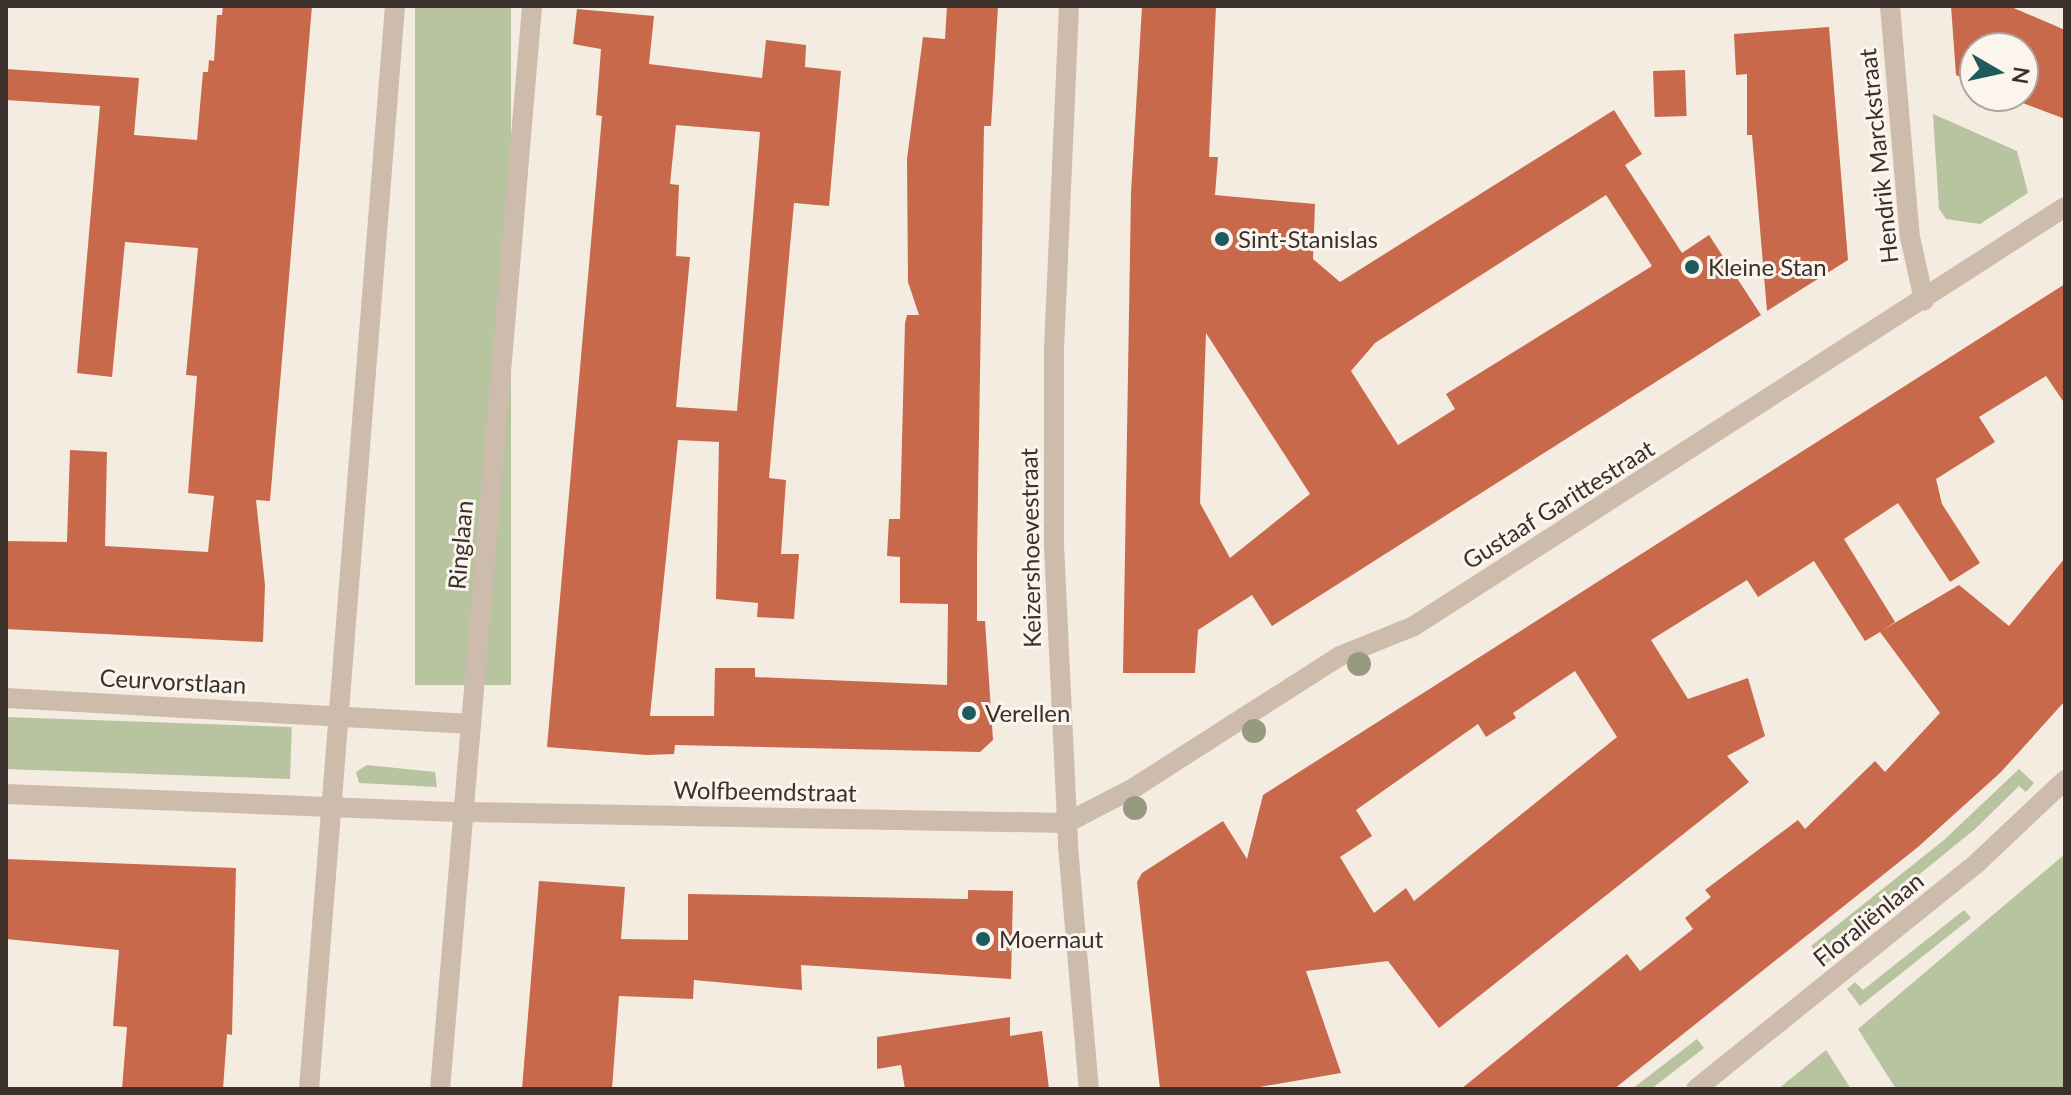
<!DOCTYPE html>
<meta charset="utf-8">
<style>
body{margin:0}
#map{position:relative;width:2071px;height:1095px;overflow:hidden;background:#f4ebe1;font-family:Lato,sans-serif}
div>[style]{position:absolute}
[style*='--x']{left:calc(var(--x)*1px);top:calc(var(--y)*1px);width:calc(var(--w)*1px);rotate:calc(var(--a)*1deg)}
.green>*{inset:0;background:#b8c4a0;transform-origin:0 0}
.building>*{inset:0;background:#c8694b;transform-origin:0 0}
.minor>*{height:20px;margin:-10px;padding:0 10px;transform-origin:10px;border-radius:10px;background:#cdbbac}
.trees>*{width:24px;height:24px;margin:-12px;border-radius:50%;background:#969b7f}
.dots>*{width:22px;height:22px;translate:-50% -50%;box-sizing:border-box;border:4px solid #fbf5ee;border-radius:50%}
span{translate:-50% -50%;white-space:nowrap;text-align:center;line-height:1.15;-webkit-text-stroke:6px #fbf5ee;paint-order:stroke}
.street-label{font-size:24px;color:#3b302b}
.poi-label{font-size:24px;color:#3b302b}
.left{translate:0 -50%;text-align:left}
.frame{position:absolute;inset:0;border:8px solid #3b302b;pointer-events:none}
.north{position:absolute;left:1959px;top:32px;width:80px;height:80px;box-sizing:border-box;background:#fbf5ee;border:2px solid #aea6a0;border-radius:50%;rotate:99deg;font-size:22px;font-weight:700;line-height:32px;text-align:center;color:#3b302b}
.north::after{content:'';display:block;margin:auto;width:28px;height:36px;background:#1f5a5e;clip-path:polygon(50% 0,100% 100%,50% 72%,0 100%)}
</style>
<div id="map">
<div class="green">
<div style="left:415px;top:6px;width:96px;height:679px"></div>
<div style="clip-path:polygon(1933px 114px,2017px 151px,2028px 193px,1980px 224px,1946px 219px,1939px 209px)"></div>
<div style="left:6px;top:717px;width:286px;height:52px;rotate:2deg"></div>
<div style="clip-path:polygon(367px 765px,435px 772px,437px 787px,359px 783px,356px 772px)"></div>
<div style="clip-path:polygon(2019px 769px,2034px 783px,2026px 792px,2019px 786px,1975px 829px,1829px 948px,1836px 957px,1825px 964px,1811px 946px,1944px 840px)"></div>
<div style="clip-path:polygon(2065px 854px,2065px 1089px,1896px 1089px,1858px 1029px)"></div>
<div style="clip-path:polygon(1964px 910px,1971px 918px,1860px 1006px,1847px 989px,1855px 982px,1863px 990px)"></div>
<div style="clip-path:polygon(1697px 1039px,1704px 1048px,1651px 1089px,1632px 1089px)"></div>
<div style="clip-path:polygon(1826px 1050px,1851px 1089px,1778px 1089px)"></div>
</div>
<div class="building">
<div style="clip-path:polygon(223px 6px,312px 6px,270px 501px,256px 500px,265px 585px,263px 642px,6px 629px,6px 541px,67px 542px,70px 450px,107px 452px,105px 546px,208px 552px,214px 496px,188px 493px,197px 376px,186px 375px,198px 248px,125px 242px,112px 377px,77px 373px,100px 106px,6px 100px,6px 69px,139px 78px,134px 135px,197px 140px,203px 72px,208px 72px,209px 60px,214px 61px,217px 15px,222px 15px)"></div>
<div style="clip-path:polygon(evenodd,947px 6px,998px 6px,991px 126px,984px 126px,977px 558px,977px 621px,985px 621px,993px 740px,980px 752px,675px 745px,674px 754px,647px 755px,547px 747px,602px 116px,596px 115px,601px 49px,573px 44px,577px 9px,654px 16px,649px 64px,762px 78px,766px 40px,806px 45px,805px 67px,841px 71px,829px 206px,794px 203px,769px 478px,786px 480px,781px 554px,799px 554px,794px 619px,757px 617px,758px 603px,716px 599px,719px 442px,678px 440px,650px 716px,714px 716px,715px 668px,755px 668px,755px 677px,947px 685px,948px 604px,900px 603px,900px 557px,887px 556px,889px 519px,900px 519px,905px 323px,907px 315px,919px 315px,908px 282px,907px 159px,923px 37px,945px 39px,947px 6px,676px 125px,760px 132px,737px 411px,676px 407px,690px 257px,676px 256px,679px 185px,670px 184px,676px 125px)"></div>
<div style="clip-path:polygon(evenodd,1142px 6px,1216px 6px,1209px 157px,1218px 157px,1215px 195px,1315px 204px,1313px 259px,1340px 282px,1614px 110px,1642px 154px,1625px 165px,1682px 253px,1709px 235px,1761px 315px,1272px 626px,1252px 595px,1198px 630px,1195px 673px,1123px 673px,1131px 193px,1142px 6px,1606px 195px,1652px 266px,1446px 394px,1455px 409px,1398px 445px,1351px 371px,1375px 343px,1606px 195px,1142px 6px,1206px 333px,1310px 494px,1230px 558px,1200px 503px,1206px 333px)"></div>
<div style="clip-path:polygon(1951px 6px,2009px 6px,2065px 30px,2065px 119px,2004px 96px,2023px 96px,2023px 48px,1975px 48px,1975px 84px,1956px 75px)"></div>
<div style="clip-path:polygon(1829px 27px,1848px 260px,1767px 311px,1752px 135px,1747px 135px,1747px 74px,1736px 75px,1734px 34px)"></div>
<div style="left:1685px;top:70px;width:46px;height:32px;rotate:88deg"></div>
<div style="clip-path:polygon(evenodd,2065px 284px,2065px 404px,2046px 376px,1979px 417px,1995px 442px,1936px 479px,1942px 504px,1980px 563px,1950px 582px,1898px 503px,1844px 539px,1895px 622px,1881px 631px,1959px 585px,2009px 626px,2065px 558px,2065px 701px,2001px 772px,1918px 847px,1614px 1089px,1461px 1089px,1627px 954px,1640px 971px,1693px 929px,1685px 918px,1711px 897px,1705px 890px,1798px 820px,1805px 829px,1875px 761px,1885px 772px,1940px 713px,1880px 632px,1865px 641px,1814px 561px,1758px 597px,1747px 580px,1651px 640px,1688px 699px,1748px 678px,1765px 736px,1727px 756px,1749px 782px,1439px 1028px,1388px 961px,1306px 971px,1341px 1073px,1248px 1089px,1160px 1089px,1137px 882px,1142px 873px,1223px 821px,1247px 859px,1263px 795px,2065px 284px,1575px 671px,1617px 737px,1414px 901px,1406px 888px,1374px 913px,1340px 857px,1372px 836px,1356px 810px,1478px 724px,1486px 737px,1516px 718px,1513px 713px,1575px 671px)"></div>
<div style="clip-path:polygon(6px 859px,236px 868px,232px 1035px,227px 1034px,223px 1089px,122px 1089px,127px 1027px,113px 1026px,119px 950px,6px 939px)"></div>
<div style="clip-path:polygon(539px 881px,625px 887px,621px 939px,688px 940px,688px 894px,968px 899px,968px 890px,1013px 891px,1011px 979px,801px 965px,802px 990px,694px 980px,693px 999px,619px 996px,612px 1089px,522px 1089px)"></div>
<div style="clip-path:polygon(1010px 1017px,1010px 1036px,1042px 1031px,1049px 1089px,905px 1089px,901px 1065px,877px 1069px,877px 1037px)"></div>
</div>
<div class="minor">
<div style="--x:1069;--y:6;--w:349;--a:92.5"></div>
<div style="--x:1054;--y:355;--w:190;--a:90"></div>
<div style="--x:1054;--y:545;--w:301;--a:87.3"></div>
<div style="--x:1068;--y:846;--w:244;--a:85.1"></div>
<div style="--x:1890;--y:6;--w:232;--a:85.1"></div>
<div style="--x:1910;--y:237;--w:65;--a:77.5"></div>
<div style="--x:6;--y:698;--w:466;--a:3.2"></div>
<div style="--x:6;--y:794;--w:458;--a:2.3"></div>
<div style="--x:464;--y:812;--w:602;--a:1.05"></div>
<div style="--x:1066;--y:823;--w:74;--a:-27.3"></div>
<div style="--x:1132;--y:789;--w:247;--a:-32.6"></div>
<div style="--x:1340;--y:656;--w:80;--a:-22.1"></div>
<div style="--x:1414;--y:626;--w:774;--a:-32.77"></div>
<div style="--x:309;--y:1089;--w:1086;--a:-85.46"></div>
<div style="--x:440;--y:1089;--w:1087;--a:-85.14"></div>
<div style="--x:1696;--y:1089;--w:362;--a:-38.8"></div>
<div style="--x:1978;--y:862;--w:120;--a:-43.3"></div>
</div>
<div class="trees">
<div style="left:1359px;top:664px"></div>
<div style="left:1254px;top:731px"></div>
<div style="left:1135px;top:808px"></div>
</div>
<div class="dots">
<div style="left:1222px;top:239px;background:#1f5a5e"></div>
<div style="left:1692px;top:267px;background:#1f5a5e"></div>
<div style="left:969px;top:713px;background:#1f5a5e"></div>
<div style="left:983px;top:939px;background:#1f5a5e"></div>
</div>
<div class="street-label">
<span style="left:1878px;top:156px;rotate:-96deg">Hendrik Marckstraat</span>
<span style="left:1558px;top:504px;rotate:-32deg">Gustaaf Garittestraat</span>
<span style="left:460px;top:545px;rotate:-85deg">Ringlaan</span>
<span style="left:1030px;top:548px;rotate:-91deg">Keizershoevestraat</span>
<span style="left:173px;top:681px;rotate:3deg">Ceurvorstlaan</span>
<span style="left:765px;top:791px;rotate:1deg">Wolfbeemdstraat</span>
<span style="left:1868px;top:919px;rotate:-39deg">Floraliënlaan</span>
</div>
<div class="poi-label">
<span class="left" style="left:1238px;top:239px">Sint-Stanislas</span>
<span class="left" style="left:1708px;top:267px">Kleine Stan</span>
<span class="left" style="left:985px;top:713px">Verellen</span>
<span class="left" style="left:999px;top:939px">Moernaut</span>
</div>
<div class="frame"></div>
<div class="north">N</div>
</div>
